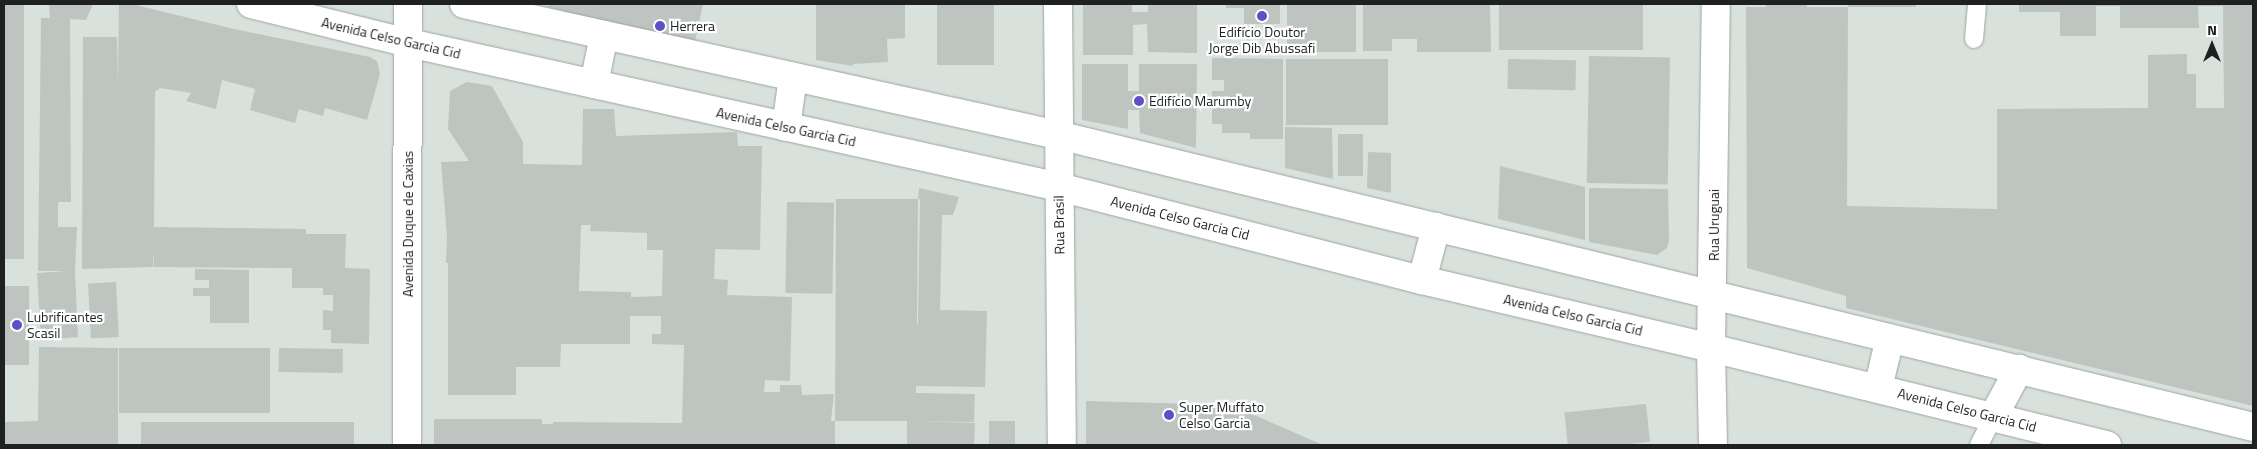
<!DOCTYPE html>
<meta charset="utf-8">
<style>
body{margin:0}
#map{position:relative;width:2257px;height:449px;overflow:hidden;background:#d9e1dc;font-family:"Titillium Web",sans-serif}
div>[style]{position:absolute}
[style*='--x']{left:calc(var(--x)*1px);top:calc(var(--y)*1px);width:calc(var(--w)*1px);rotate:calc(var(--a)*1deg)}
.building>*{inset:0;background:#bec5c1;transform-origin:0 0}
.roads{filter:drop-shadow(0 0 1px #9da5a0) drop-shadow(0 0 1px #9da5a0)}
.lane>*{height:18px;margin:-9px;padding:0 9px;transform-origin:9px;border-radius:9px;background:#fff}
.street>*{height:28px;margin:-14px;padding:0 14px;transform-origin:14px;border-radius:14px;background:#fff}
.secondary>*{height:28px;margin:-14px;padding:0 14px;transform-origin:14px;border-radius:14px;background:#fff}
.dots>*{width:14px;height:14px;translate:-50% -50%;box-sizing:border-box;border:2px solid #fff;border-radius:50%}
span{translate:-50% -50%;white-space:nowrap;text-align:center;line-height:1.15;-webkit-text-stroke:4.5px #fff;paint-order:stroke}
.poi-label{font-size:14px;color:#1e2120}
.left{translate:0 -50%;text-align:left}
.street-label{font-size:14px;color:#1e2120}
.frame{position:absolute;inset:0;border:5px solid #1e2120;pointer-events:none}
.north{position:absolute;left:2187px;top:20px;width:50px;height:50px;-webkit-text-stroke:4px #fff;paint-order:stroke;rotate:0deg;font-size:14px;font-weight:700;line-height:20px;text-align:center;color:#1e2120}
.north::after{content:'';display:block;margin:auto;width:18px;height:22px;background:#1e2120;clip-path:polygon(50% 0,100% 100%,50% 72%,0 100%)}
</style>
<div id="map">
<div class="building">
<div style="left:4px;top:4px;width:20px;height:255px"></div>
<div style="clip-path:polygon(49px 4px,93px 4px,86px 20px,70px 19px,71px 202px,58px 202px,58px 227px,77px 227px,75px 271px,78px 337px,41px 340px,37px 273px,67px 271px,38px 271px,41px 18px,50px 18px)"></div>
<div style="clip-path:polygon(119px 4px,132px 4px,234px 29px,370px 57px,377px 61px,380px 74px,367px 120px,325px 108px,323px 116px,299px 109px,295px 123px,250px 110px,255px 89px,222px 80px,216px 109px,186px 101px,191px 93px,160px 88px,155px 92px,154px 227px,306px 229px,306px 234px,346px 234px,345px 268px,370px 269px,369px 344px,331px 343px,331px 330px,323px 330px,323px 310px,333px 311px,333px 295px,323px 295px,323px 288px,292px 288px,292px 268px,154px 267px,153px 250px,153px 267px,82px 269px,83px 37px,117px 37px,118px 83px)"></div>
<div style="clip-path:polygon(549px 4px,703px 4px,694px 46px,548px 7px)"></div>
<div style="clip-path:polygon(816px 4px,905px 4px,905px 38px,887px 39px,888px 62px,853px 64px,853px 66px,816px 60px)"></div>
<div style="left:937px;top:4px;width:57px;height:61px"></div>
<div style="clip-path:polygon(1083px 4px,1132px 4px,1132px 12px,1148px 12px,1148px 4px,1197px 4px,1197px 53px,1148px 52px,1147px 24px,1133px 25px,1133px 55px,1083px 55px)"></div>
<div style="clip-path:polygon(1226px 4px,1280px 4px,1280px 24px,1244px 24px,1244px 8px,1226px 8px)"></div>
<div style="left:1287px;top:4px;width:69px;height:48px"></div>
<div style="clip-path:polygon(1363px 4px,1490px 4px,1491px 52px,1417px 52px,1417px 39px,1392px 39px,1392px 51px,1363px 51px)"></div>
<div style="left:1499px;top:4px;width:144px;height:46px"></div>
<div style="clip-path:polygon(1766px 4px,1807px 4px,1807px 7px,1848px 7px,1847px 206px,1997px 209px,1997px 109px,2148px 108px,2148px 55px,2187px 54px,2187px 74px,2196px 74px,2196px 108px,2224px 108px,2223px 6px,2198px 6px,2199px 28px,2120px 28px,2120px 6px,2096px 6px,2096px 36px,2060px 36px,2060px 12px,2019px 12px,2019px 4px,2253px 4px,2253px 406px,1846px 308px,1846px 296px,1747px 268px,1746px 7px,1766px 7px)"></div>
<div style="left:1848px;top:4px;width:68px;height:3px"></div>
<div style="left:1589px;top:56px;width:81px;height:127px;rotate:1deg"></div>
<div style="clip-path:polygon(1212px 58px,1283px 59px,1283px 139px,1250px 139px,1250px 133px,1222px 133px,1222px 124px,1212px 124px,1212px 91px,1224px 91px,1224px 80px,1212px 80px)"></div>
<div style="left:1286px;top:59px;width:102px;height:66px"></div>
<div style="left:1508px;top:59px;width:68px;height:30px;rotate:1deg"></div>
<div style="clip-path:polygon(1082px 64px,1128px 64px,1128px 91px,1139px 91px,1139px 64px,1197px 64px,1196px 148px,1140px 133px,1139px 110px,1128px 110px,1128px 129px,1082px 120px)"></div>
<div style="clip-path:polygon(evenodd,467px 82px,492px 86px,523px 142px,523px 164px,582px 165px,583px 109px,614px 109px,616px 136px,737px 132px,738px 146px,762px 146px,760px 250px,715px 249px,714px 279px,728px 280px,727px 295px,792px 297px,790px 381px,765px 380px,764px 392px,780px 392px,780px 385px,801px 385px,802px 395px,834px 394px,831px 421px,835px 421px,835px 445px,434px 445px,434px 419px,542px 419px,542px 424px,553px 424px,553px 422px,682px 423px,684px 345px,652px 344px,652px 334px,661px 334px,661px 316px,630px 316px,630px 344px,561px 344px,560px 367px,516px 367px,516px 395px,448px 395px,448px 263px,446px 263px,447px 236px,441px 162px,469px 161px,448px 129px,450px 91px,467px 82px,581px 225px,591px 225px,590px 231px,647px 233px,647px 250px,663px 250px,662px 296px,631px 297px,631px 292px,579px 291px,581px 225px)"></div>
<div style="clip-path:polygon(1285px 127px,1332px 128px,1333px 179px,1285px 168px)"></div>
<div style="left:1338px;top:134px;width:25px;height:42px"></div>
<div style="clip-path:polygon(1368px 152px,1391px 153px,1391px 193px,1367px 188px)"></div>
<div style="clip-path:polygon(1500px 166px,1585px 187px,1585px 240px,1498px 219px)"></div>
<div style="clip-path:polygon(evenodd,919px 188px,959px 197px,953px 215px,942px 215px,940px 310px,987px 311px,985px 387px,916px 386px,916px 393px,975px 394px,974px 422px,916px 421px,975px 423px,974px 445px,907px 445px,907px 421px,835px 421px,836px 199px,918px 199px,919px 188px,918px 199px,920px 199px,918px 324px,917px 324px,918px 199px)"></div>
<div style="clip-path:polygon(1589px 188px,1668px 189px,1669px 240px,1667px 248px,1657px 255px,1589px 242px)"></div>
<div style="left:787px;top:202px;width:47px;height:91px;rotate:1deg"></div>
<div style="clip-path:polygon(195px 269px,249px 270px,249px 323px,210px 323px,210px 296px,193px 296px,193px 288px,209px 288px,209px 280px,195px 280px)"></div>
<div style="left:116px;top:282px;width:55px;height:28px;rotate:87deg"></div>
<div style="left:4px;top:286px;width:25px;height:79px"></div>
<div style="clip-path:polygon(39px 347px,118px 348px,118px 445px,4px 445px,4px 422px,38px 421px)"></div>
<div style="left:119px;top:348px;width:151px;height:65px"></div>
<div style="left:279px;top:348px;width:64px;height:24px;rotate:1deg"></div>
<div style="clip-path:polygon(1086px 401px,1231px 405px,1323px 445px,1086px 445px)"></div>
<div style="left:1646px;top:404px;width:38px;height:82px;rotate:84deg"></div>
<div style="left:989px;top:421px;width:26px;height:24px"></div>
<div style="left:141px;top:422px;width:213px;height:23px"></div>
</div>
<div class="roads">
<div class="lane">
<div style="--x:1974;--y:39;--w:35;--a:-85"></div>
<div style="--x:1979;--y:445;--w:31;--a:-63"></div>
</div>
<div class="street">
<div style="--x:1713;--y:445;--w:97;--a:-91.2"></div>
<div style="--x:1711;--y:348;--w:344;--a:-89.2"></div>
</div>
<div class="secondary">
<div style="--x:251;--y:4;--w:163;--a:13.9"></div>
<div style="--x:409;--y:43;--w:666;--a:12.49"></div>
<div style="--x:1059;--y:187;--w:375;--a:14.4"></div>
<div style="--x:1422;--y:280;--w:297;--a:13.2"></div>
<div style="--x:1711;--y:348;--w:408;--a:13.8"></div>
<div style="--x:464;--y:4;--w:608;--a:12.44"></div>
<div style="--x:1058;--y:135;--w:1230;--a:13.73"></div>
<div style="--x:1058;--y:4;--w:441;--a:89.5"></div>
<div style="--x:594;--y:84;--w:50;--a:-78.5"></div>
<div style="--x:786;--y:127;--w:50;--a:-82"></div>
<div style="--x:1422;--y:280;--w:55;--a:-75.2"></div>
<div style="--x:1878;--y:388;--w:51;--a:-76.5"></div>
<div style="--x:1993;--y:417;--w:55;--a:-61.6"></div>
<div style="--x:407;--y:445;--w:441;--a:-89.9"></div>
</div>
</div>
<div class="dots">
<div style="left:1262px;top:16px;background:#624dc5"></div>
<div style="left:660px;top:26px;background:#624dc5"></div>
<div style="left:1139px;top:101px;background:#624dc5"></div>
<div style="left:17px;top:325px;background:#624dc5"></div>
<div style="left:1169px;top:415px;background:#624dc5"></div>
</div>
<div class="poi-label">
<span class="left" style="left:670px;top:26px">Herrera</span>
<span style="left:1262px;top:40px">Edifício Doutor<br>Jorge Dib Abussafi</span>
<span class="left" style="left:1149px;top:101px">Edifício Marumby</span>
<span class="left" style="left:27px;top:325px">Lubrificantes<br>Scasil</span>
<span class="left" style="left:1179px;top:415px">Super Muffato<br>Celso Garcia</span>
</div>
<div class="street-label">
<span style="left:391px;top:38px;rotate:13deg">Avenida Celso Garcia Cid</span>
<span style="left:786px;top:127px;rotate:12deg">Avenida Celso Garcia Cid</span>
<span style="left:1180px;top:218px;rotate:14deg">Avenida Celso Garcia Cid</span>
<span style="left:408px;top:224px;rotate:-90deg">Avenida Duque de Caxias</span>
<span style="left:1059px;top:225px;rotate:-91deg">Rua Brasil</span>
<span style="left:1714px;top:225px;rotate:-90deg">Rua Uruguai</span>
<span style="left:1573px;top:315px;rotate:13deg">Avenida Celso Garcia Cid</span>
<span style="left:1967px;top:410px;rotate:14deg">Avenida Celso Garcia Cid</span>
</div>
<div class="frame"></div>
<div class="north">N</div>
</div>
